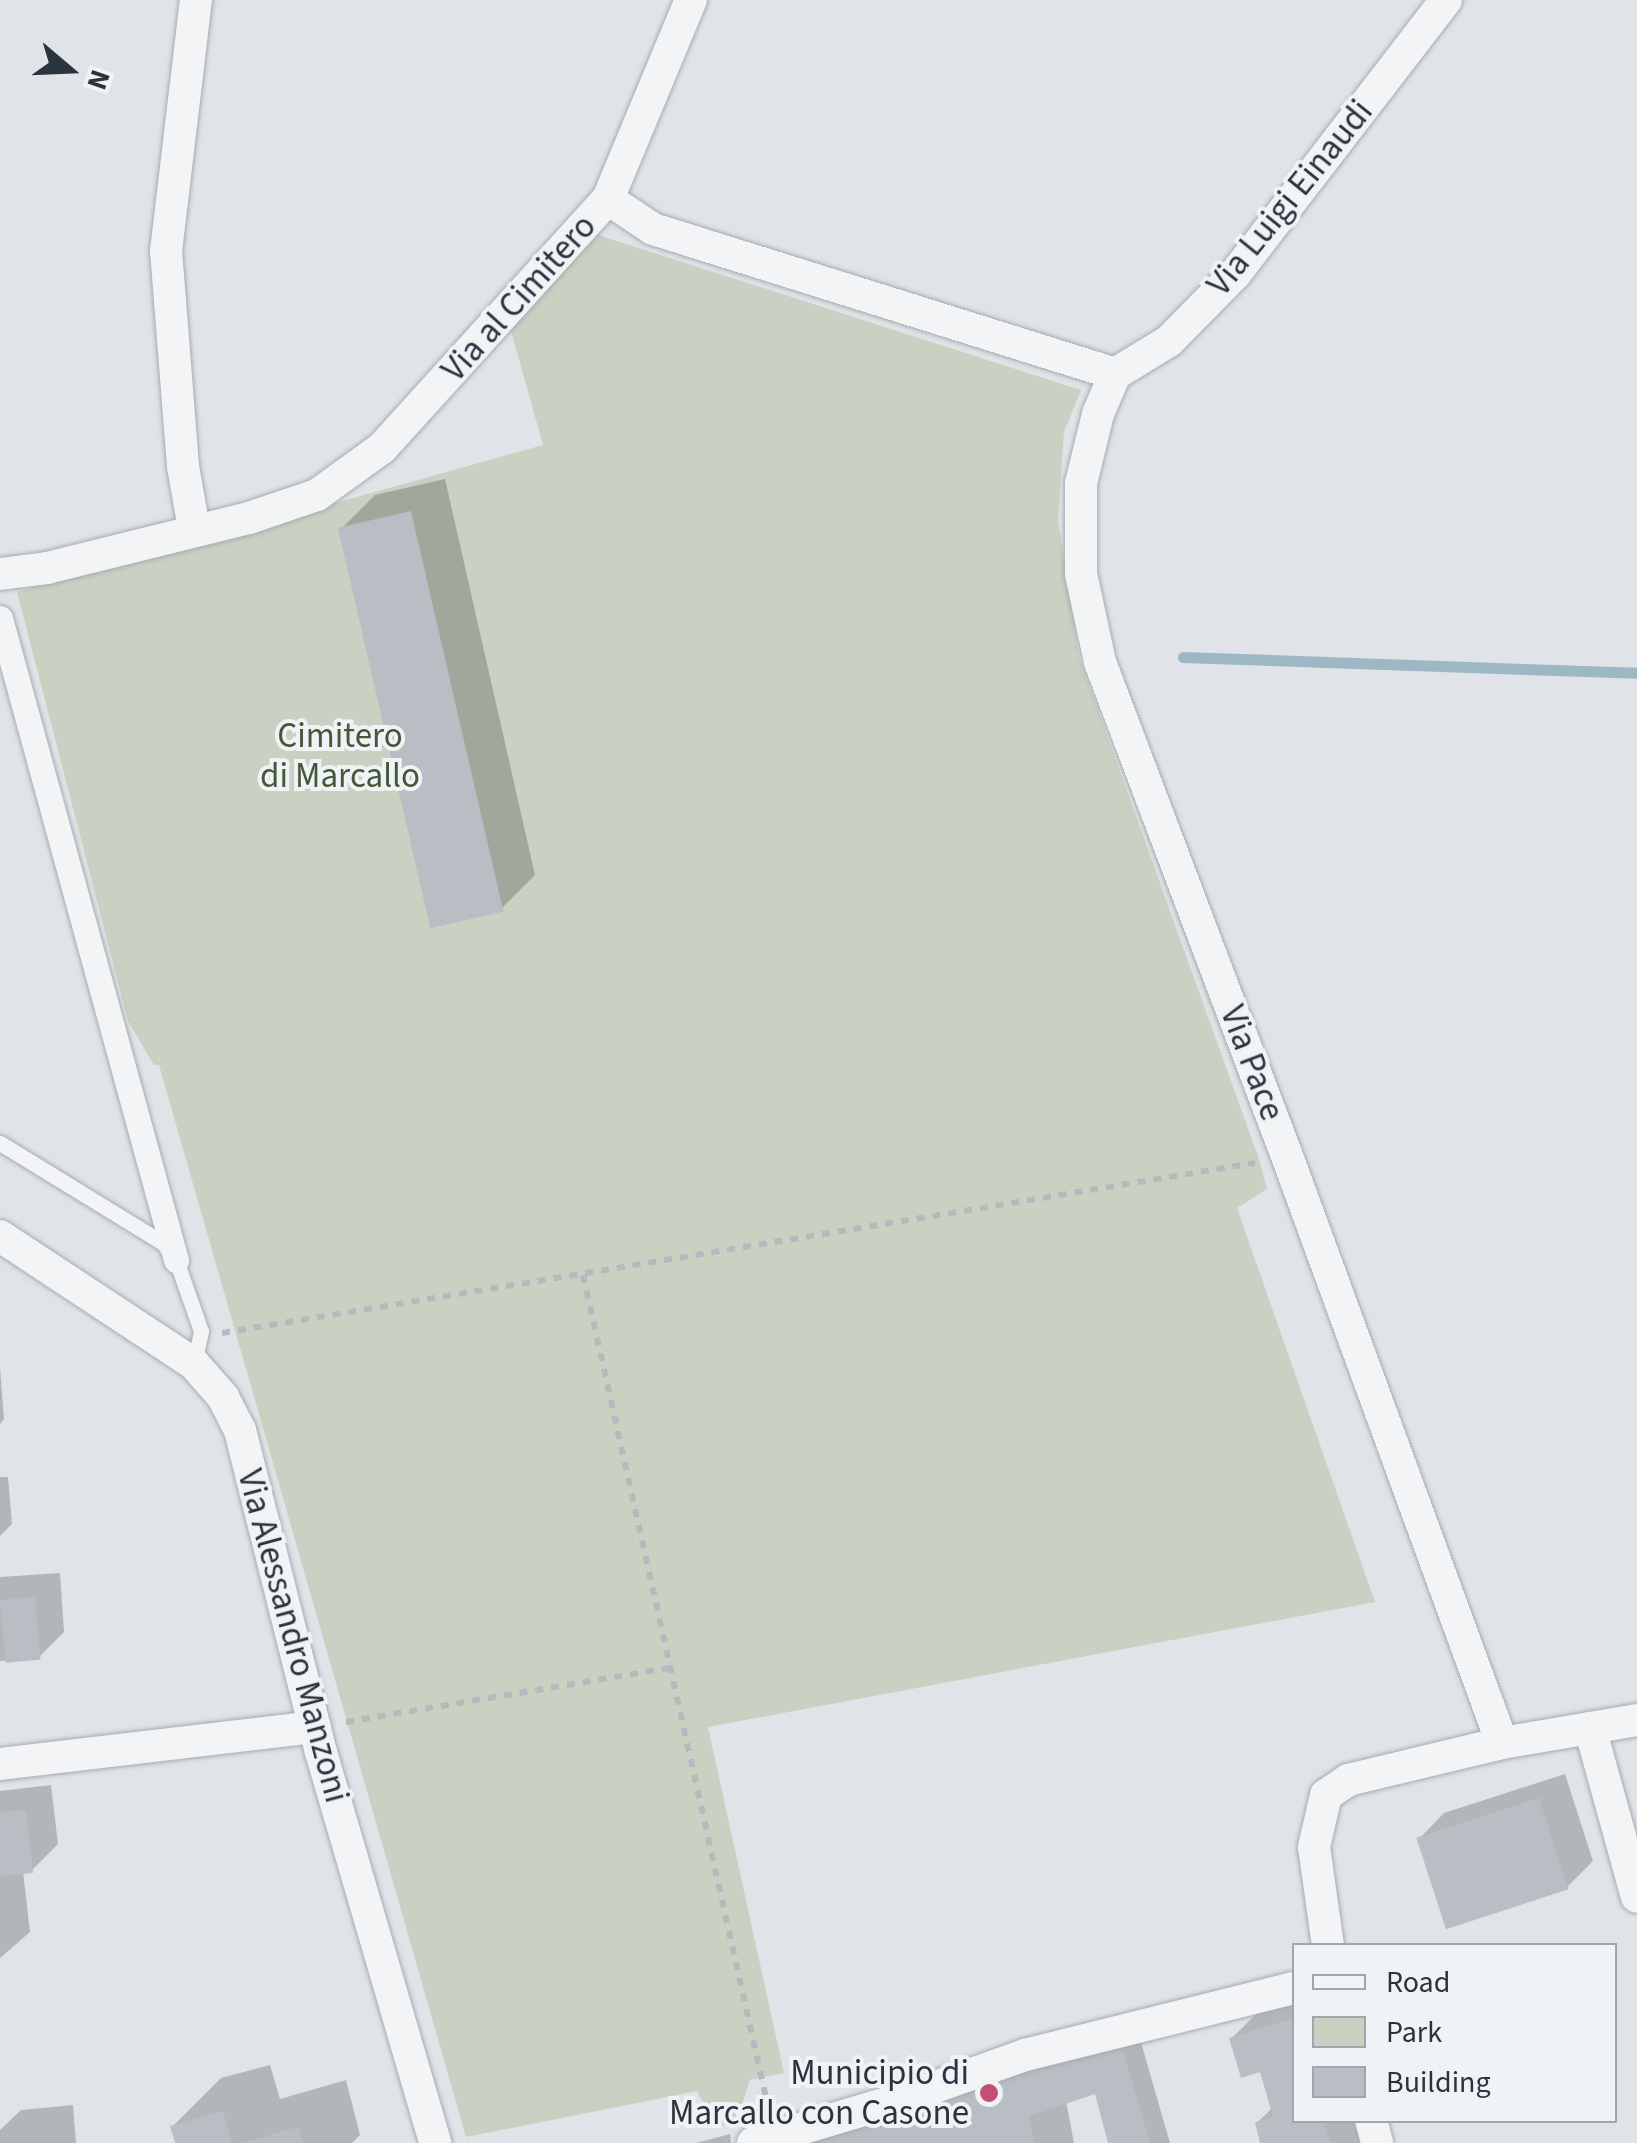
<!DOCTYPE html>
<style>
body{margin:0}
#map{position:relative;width:1637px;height:2143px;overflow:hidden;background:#e0e4e8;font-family:"Source Sans 3",sans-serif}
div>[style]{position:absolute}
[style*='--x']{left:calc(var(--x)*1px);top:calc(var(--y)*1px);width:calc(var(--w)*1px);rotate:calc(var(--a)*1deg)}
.green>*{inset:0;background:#c8d1c2}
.shadow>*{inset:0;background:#0003}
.stream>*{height:11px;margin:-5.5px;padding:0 5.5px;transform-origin:5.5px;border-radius:5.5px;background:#9eb7c5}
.building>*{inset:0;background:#b8bec4;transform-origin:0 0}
.path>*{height:6px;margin-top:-3px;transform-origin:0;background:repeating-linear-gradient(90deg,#b6babf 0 8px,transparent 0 16px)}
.roads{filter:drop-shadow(0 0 2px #a6acb2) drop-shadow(0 0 2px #a6acb2)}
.service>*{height:15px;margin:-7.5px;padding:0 7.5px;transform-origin:7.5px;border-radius:7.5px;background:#f2f4f6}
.pedestrian>*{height:25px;margin:-12.5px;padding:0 12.5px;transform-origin:12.5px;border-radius:12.5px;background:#f2f4f6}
.minor>*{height:32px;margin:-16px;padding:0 16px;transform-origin:16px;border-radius:16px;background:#f2f4f6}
.dots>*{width:28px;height:28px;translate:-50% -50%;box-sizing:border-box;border:5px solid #eff3f5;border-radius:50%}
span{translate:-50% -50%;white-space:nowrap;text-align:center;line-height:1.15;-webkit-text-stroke:8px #eff3f5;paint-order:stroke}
.street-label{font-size:35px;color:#2a343e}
.park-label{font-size:35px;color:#445838}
.poi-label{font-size:35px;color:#2a343e}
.right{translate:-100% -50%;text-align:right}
.legend{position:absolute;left:1292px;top:1943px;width:325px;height:180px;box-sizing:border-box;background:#eff3f5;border:2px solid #a0a7ac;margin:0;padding:12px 18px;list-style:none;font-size:30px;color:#2a343e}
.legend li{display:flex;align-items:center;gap:20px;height:50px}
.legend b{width:50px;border:2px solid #a0a7ac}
.north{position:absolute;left:20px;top:20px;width:100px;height:100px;-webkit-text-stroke:8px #eff3f5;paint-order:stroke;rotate:109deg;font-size:28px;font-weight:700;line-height:40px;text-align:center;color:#2a343e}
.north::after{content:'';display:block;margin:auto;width:35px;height:45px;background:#2a343e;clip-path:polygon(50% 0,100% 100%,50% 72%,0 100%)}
</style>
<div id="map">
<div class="green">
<div style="clip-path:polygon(592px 233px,1081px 390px,1064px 432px,1058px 520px,1079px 657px,1260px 1162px,1267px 1189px,1237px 1208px,1375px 1602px,708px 1727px,784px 2073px,750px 2080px,737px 2119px,722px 2126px,710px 2118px,697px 2091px,466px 2137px,159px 1065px,154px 1065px,128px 1021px,17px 592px,543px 445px,511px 331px)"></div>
</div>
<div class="shadow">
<div style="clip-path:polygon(445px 479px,535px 875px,501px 909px,341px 529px,375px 495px)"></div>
<div style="clip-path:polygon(0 1368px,4px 1419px,0 1424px)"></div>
<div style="clip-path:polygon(0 1477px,8px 1477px,12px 1524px,0 1536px)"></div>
<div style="clip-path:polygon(60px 1573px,64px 1632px,38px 1658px,0 1661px,0 1577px)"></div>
<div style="clip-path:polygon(1565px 1774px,1593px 1861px,1567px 1887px,1419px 1839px,1444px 1813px)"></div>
<div style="clip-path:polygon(51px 1785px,58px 1844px,32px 1870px,23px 1871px,30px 1932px,0 1958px,0 1791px)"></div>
<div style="clip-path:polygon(1294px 1986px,1294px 2120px,1384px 2120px,1391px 2143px,1263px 2143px,1257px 2123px,1272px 2108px,1261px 2069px,1232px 2038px,1280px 1990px)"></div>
<div style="clip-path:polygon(1136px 2025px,1170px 2143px,1110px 2143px,1096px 2091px,1066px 2101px,1074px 2143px,769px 2143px)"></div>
<div style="clip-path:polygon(270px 2065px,280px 2099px,346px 2080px,360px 2135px,352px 2143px,177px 2143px,173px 2126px,221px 2078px)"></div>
<div style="clip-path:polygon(73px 2105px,76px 2143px,0 2143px,0 2130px,21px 2110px)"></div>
<div style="clip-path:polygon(730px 2134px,731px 2143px,696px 2143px)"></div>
</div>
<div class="stream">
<div style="--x:1183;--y:657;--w:454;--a:2"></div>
</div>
<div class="building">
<div style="left:411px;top:511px;width:411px;height:75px;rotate:77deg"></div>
<div style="left:35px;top:1597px;width:63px;height:35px;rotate:85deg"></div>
<div style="left:1539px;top:1798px;width:96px;height:129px;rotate:72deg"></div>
<div style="clip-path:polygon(26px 1810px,33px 1873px,0 1876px,0 1812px)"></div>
<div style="clip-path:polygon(1294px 2018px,1294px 2120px,1323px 2120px,1330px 2143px,1260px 2143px,1255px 2122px,1273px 2117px,1260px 2072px,1241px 2078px,1229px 2038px)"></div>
<div style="clip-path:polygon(1120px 2041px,1150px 2143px,1108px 2143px,1095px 2094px,1029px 2116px,1034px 2143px,813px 2143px)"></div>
<div style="clip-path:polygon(223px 2111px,232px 2143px,175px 2143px,170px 2126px)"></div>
<div style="clip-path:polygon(298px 2127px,303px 2143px,245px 2143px,245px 2142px)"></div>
</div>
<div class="path">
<div style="--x:583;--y:1275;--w:852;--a:77.46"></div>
<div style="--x:222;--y:1333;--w:1047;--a:-9.35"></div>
<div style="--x:346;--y:1722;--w:328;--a:-9.5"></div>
</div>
<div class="roads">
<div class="service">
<div style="--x:0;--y:1143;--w:191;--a:31.5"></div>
<div style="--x:163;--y:1243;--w:21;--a:53"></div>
<div style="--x:176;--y:1260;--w:75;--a:70.6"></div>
<div style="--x:201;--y:1331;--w:33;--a:102"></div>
</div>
<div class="pedestrian">
<div style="--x:0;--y:618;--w:666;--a:74.67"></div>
</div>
<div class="minor">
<div style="--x:608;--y:199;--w:216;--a:-67.4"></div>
<div style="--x:1115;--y:374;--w:43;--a:113"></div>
<div style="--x:1098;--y:414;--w:71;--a:103.8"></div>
<div style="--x:1081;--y:483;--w:91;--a:90"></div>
<div style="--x:1081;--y:574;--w:90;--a:77.8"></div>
<div style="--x:1100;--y:662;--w:528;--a:69.27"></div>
<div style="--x:1287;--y:1156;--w:625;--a:69.88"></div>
<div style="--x:1115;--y:374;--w:63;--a:-31.4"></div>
<div style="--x:1169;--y:341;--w:94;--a:-45.4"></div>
<div style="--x:1235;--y:274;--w:346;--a:-52.4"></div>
<div style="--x:194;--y:529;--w:64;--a:-99.9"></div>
<div style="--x:183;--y:466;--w:216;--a:-94.5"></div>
<div style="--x:166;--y:251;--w:253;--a:-83.2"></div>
<div style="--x:0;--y:574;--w:47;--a:-7.3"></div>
<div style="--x:47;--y:568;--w:208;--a:-13.9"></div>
<div style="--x:249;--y:518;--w:72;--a:-18.7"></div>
<div style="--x:317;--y:495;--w:80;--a:-35.9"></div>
<div style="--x:382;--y:448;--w:336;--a:-47.8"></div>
<div style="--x:608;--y:199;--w:54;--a:33.7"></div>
<div style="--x:653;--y:229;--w:484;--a:17.4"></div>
<div style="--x:0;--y:1236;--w:232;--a:33.4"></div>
<div style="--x:194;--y:1364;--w:44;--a:48.7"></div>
<div style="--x:223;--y:1397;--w:37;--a:63"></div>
<div style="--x:240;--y:1430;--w:332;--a:75.9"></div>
<div style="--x:321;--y:1752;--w:407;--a:73.7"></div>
<div style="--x:1590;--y:1728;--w:175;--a:74.5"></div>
<div style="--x:0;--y:1764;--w:317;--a:-6.7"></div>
<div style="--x:1328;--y:1946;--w:100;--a:-98"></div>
<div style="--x:1314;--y:1847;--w:53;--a:-77"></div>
<div style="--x:1326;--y:1795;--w:27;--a:-34"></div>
<div style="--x:1348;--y:1780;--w:158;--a:-13.5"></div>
<div style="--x:1502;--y:1743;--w:137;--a:-9.7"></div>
<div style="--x:1371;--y:2120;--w:24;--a:75"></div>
<div style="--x:753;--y:2143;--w:161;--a:-16.6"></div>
<div style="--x:907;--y:2097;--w:125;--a:-19.6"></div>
<div style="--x:1025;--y:2055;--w:277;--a:-14"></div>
</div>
</div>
<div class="dots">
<div style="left:989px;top:2093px;background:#c34f74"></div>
</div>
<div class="street-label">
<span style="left:1290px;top:198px;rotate:-51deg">Via Luigi Einaudi</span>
<span style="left:519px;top:298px;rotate:-48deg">Via al Cimitero</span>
<span style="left:1252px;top:1063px;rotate:69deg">Via Pace</span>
<span style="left:293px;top:1636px;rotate:75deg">Via Alessandro Manzoni</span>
</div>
<div class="park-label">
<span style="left:340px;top:756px">Cimitero<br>di Marcallo</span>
</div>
<div class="poi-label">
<span class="right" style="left:969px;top:2093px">Municipio di<br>Marcallo con Casone</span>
</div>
<ul class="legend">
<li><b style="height:12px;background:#f2f4f6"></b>Road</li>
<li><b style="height:28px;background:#c8d1c2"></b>Park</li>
<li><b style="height:28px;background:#b8bec4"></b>Building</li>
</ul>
<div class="north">N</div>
</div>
